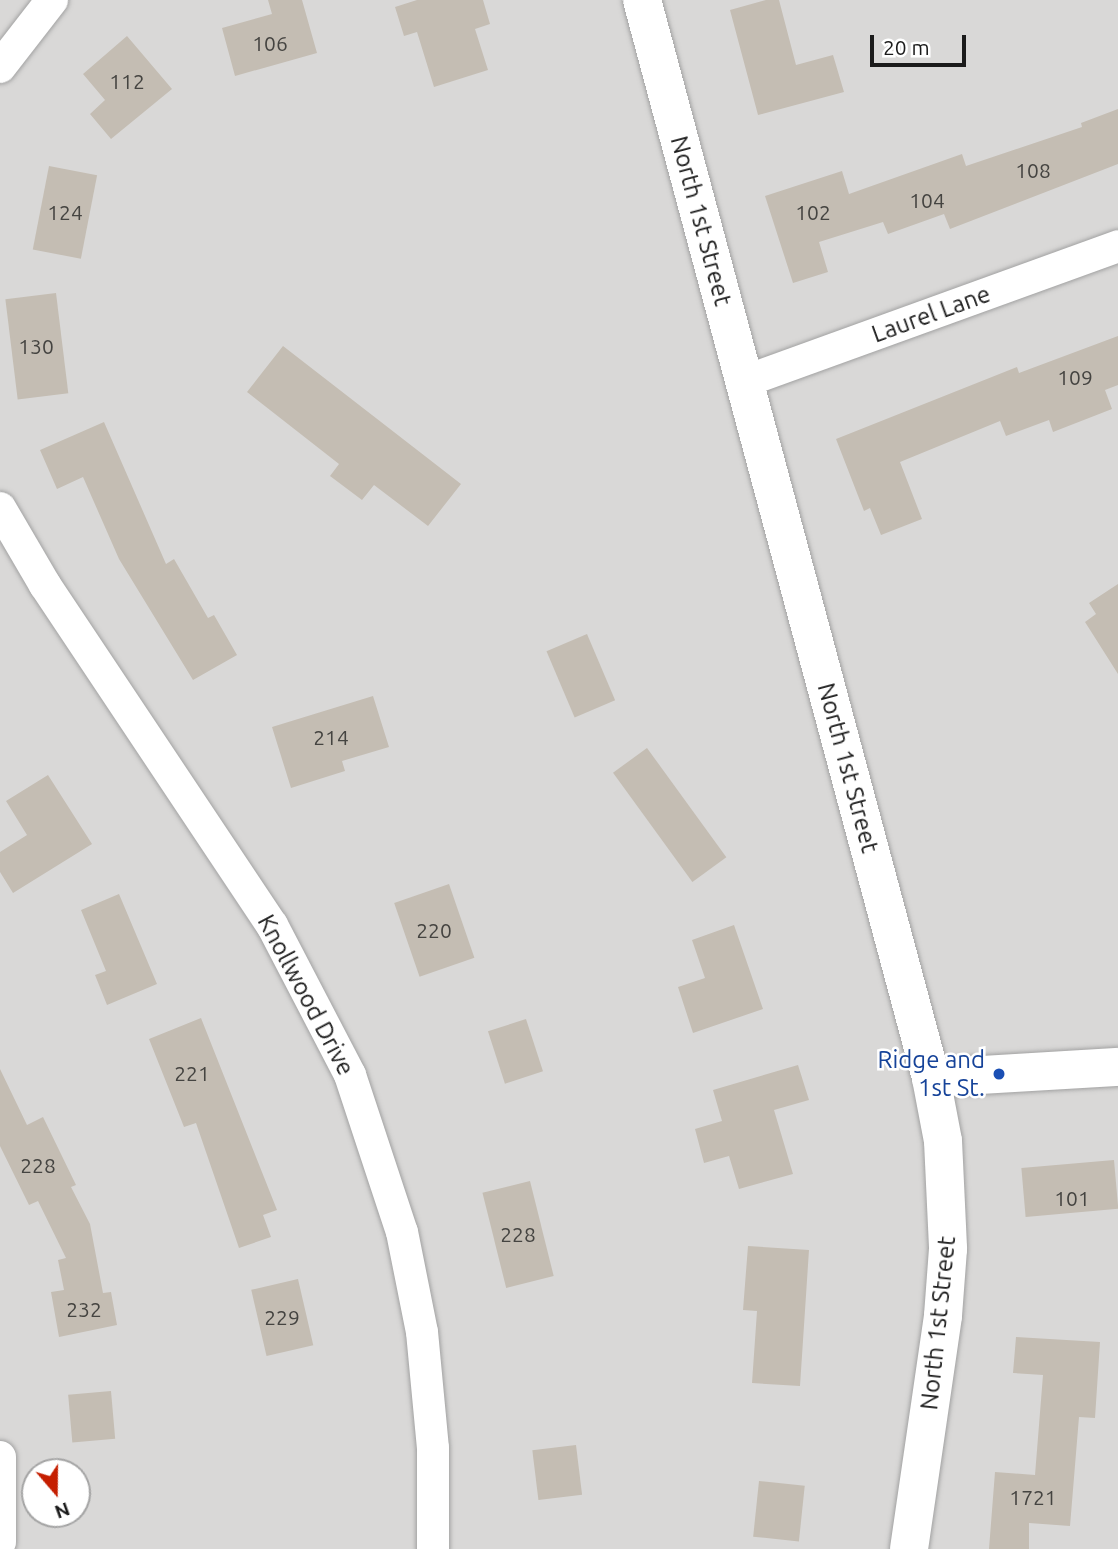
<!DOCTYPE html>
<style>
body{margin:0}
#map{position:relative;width:1118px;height:1549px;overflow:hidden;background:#eceae0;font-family:Ubuntu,sans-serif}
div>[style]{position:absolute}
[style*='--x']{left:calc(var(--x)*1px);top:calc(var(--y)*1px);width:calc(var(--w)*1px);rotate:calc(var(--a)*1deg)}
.residential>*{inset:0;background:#d9d8d7}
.building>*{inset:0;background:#c4bdb3;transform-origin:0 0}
.roads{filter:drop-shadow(0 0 2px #a2a2a2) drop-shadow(0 0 2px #a2a2a2)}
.minor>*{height:32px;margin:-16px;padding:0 16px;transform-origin:16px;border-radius:16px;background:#fff}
.tertiary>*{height:38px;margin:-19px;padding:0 19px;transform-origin:19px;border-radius:19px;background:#fff}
.dots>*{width:19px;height:19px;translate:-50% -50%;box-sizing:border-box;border:4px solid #fff;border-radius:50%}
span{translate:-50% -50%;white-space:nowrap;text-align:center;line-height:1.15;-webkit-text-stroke:5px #fff;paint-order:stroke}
.number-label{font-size:21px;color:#454441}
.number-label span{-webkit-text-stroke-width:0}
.street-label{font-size:24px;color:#1b1b1b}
.transit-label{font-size:24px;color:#164399}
.right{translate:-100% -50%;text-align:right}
.north{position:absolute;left:21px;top:1458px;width:70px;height:70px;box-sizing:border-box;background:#fff;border:2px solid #a4a4a4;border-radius:50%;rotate:160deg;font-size:19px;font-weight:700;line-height:28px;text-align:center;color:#1b1b1b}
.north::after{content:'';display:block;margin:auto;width:24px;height:32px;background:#c51e00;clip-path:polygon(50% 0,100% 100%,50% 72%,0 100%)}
.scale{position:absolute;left:870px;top:35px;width:96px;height:32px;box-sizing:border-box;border:4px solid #1b1b1b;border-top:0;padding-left:9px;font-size:21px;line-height:24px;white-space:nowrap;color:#1b1b1b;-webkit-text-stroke:5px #fff;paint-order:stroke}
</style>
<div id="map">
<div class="residential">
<div style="clip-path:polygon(evenodd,0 0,1118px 0,1118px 1549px,0 1549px,0 0,35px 1472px,77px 1472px,77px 1514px,35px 1514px,35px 1472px)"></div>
</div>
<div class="building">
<div style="clip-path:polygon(268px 0,302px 0,317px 53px,235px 76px,222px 28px,272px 14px)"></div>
<div style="clip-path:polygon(417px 0,483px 0,490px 24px,475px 29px,488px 70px,434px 87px,417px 32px,404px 36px,395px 7px)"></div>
<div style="clip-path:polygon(766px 0,779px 0,796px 65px,833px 55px,844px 92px,758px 115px,730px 10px)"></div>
<div style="clip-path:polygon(127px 36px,172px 89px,111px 139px,90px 114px,105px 100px,83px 74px)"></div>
<div style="clip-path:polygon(1118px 109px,1118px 164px,950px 229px,944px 214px,888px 234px,883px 222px,819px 242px,828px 272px,793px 283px,765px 196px,842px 171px,849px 194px,962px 154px,966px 166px,1082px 127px,1081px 123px)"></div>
<div style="left:49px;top:166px;width:49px;height:85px;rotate:11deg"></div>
<div style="left:56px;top:293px;width:101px;height:51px;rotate:83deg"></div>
<div style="clip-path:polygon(1118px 336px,1118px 385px,1105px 390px,1112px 409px,1053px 432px,1049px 420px,1006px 436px,1000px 421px,900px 462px,922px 519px,881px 535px,870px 508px,864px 511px,836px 439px,1017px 367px,1019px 373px)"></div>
<div style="clip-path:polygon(283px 346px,461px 484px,428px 526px,374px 485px,362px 500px,330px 476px,339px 464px,247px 392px)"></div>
<div style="clip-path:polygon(104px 422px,166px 564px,174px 559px,208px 618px,214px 615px,237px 655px,193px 680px,119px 559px,83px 477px,57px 489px,40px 450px)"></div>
<div style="clip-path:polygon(1118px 584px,1118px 674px,1085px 622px,1096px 614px,1089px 603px)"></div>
<div style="left:587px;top:634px;width:72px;height:44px;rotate:67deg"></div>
<div style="clip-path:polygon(373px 696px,389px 747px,342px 761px,345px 771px,291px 788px,272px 727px)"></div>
<div style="left:647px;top:748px;width:135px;height:42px;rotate:54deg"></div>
<div style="clip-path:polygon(48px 775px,92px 844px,13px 893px,0 872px,0 852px,27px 835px,6px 801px)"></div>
<div style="left:449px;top:884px;width:78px;height:58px;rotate:71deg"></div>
<div style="clip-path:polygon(119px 894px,157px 984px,107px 1005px,95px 975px,106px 971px,81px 910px)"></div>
<div style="clip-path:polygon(734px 925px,763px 1009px,693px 1033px,678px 987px,705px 978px,692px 940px)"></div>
<div style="clip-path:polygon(201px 1018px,277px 1210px,263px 1215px,271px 1237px,239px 1248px,196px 1123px,184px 1127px,149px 1039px)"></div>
<div style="left:526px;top:1019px;width:55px;height:40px;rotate:72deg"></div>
<div style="clip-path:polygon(798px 1065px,809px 1100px,774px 1110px,793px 1174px,739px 1189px,729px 1156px,704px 1163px,695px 1129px,722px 1121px,713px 1090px)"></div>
<div style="clip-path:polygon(0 1069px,27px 1125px,43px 1117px,76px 1185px,71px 1187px,90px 1224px,103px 1293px,111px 1292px,117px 1325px,59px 1337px,51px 1292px,64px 1290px,58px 1260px,66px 1258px,38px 1201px,29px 1205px,0 1146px)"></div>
<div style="left:1114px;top:1160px;width:49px;height:93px;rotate:85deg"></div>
<div style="left:530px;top:1181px;width:98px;height:49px;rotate:76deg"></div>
<div style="clip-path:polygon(748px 1246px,809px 1250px,800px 1386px,752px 1383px,757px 1311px,743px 1310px)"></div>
<div style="left:298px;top:1279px;width:68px;height:48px;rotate:77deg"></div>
<div style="clip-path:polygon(1016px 1337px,1100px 1342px,1095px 1418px,1079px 1417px,1070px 1526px,1029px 1523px,1029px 1549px,989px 1549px,995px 1472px,1035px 1475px,1043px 1375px,1013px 1373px)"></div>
<div style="left:111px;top:1391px;width:48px;height:43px;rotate:85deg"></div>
<div style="left:576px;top:1445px;width:50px;height:44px;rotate:83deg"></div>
<div style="left:759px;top:1481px;width:46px;height:56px;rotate:6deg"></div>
</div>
<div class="roads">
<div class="minor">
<div style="--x:0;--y:67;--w:85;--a:-52.2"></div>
<div style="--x:743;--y:382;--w:399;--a:-19.9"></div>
<div style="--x:0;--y:508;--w:89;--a:59.7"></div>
<div style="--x:45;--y:585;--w:409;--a:56.3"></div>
<div style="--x:272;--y:925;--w:169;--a:62.5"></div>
<div style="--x:350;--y:1075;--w:165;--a:71.7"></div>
<div style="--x:402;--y:1232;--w:102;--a:78.7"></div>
<div style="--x:422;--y:1332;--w:117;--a:84.6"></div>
<div style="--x:433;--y:1448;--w:101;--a:90"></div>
<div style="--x:0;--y:1457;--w:85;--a:90"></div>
</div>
<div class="tertiary">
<div style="--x:642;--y:0;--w:1116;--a:74.99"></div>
<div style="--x:931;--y:1078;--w:64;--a:79.2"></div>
<div style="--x:943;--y:1141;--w:108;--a:87.3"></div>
<div style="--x:948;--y:1249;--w:67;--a:94.3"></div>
<div style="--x:943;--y:1316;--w:235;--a:98.3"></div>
<div style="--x:931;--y:1078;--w:187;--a:-3.4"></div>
</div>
</div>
<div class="dots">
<div style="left:999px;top:1074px;background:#1a4fb4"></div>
</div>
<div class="number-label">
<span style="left:270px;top:43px">106</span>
<span style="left:127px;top:81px">112</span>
<span style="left:1033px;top:170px">108</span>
<span style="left:927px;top:200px">104</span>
<span style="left:65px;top:212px">124</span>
<span style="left:813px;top:212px">102</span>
<span style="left:36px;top:346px">130</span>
<span style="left:1075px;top:377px">109</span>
<span style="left:331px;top:737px">214</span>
<span style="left:434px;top:930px">220</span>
<span style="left:192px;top:1073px">221</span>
<span style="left:38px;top:1165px">228</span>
<span style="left:1072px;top:1198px">101</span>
<span style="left:518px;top:1234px">228</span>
<span style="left:84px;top:1309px">232</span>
<span style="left:282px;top:1317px">229</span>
<span style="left:1033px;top:1497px">1721</span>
</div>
<div class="street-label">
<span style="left:701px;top:221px;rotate:75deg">North 1st Street</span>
<span style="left:931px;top:314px;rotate:-20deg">Laurel Lane</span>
<span style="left:848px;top:768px;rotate:75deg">North 1st Street</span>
<span style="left:306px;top:995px;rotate:62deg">Knollwood Drive</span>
<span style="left:938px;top:1323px;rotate:-84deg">North 1st Street</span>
</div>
<div class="transit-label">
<span class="right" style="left:985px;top:1074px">Ridge and<br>1st St.</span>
</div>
<div class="north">N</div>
<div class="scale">20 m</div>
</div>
